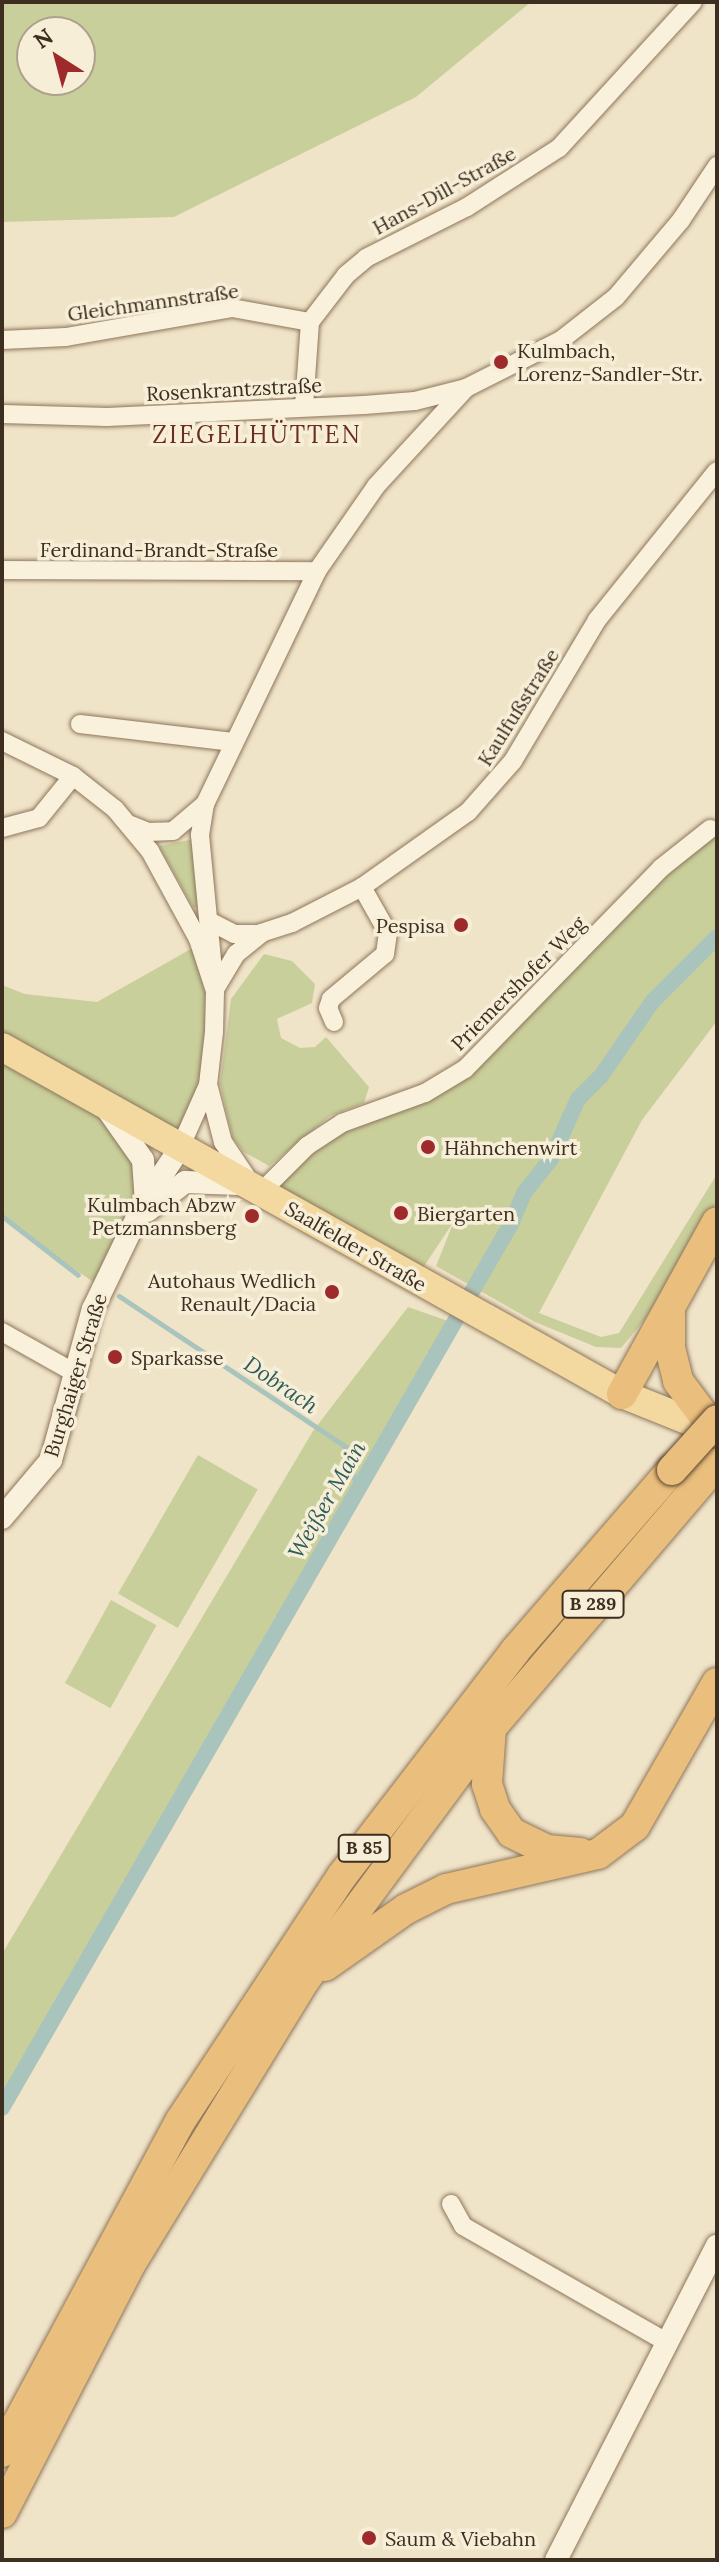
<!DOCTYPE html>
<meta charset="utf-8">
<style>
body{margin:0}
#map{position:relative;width:719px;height:2562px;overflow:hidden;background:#f0e4c8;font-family:Lora,serif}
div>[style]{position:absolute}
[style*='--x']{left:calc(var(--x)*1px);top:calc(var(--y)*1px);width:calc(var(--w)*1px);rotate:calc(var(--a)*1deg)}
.green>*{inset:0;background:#c9cf9b;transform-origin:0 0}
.stream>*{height:5px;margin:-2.5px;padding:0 2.5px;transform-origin:2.5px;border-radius:2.5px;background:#a9c4bc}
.canal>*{height:16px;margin:-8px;padding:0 8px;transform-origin:8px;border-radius:8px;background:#a9c4bc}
.roads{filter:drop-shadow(0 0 2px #8d765c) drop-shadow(0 0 2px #8d765c)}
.minor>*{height:18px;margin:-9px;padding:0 9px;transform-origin:9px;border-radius:9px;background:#faf1dc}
.tertiary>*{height:22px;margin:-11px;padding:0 11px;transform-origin:11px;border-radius:11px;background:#faf1dc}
.primary>*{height:28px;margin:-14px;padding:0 14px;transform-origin:14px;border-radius:14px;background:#f3d9a0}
.trunk>*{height:30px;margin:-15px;padding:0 15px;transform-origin:15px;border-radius:15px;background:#eabe7c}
.bridges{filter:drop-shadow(0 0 2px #5b4430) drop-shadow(0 0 2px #5b4430)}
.trunk-bridge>*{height:30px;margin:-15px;padding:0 15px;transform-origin:15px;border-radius:15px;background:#eabe7c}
.dots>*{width:22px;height:22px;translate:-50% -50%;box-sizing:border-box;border:4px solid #f7eed8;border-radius:50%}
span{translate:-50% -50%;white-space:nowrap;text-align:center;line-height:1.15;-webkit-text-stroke:7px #f7eed8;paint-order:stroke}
.shield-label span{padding:2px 6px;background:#f7eed8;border:2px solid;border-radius:6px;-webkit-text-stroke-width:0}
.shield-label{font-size:18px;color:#3d2e20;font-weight:700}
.street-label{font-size:20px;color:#3d2e20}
.poi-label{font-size:20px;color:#3d2e20}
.left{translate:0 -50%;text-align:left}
.right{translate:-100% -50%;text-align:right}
.water-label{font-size:22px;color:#2f5d5a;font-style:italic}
.quarter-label{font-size:24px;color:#6b2e1e;letter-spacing:2px}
.frame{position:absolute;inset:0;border:4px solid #3d2e20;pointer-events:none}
.north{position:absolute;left:16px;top:16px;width:80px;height:80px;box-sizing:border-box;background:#f7eed8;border:2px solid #ada18e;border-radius:50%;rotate:324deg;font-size:22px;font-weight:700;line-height:32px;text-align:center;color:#3d2e20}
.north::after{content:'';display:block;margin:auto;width:28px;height:36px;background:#9e2a2b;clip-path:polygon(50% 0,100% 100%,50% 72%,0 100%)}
</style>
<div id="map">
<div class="green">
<div style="clip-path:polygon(evenodd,2px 2px,531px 2px,416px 97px,174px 217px,2px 222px,2px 2px,32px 32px,80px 32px,80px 80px,32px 80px,32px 32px)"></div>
<div style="clip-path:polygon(717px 828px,717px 1021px,642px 1120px,539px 1313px,601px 1337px,619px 1333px,717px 1174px,717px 1202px,646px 1318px,621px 1348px,596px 1347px,535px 1322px,436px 1266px,454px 1221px,415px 1280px,261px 1192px,303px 1150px,465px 1069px)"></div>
<div style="clip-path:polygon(194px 839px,194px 862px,199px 908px,193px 907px,159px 846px)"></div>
<div style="clip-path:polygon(198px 945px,215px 991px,208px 1085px,180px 1148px,110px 1112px,143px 1160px,134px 1222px,102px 1288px,2px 1219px,2px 985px,25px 994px,97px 1002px)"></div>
<div style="clip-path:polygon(264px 954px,292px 961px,315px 984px,312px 1003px,277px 1019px,281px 1038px,300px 1048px,315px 1047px,326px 1037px,369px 1087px,364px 1103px,330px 1116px,269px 1166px,244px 1152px,233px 1138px,220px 1084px,231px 999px)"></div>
<div style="clip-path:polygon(408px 1307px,451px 1322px,2px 2105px,2px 1954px,313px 1431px)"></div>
<div style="left:198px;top:1455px;width:69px;height:160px;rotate:30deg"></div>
<div style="left:111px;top:1600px;width:52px;height:95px;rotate:29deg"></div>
</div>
<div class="stream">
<div style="--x:2;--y:1216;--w:96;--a:37.8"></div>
<div style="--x:119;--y:1296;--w:273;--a:33.6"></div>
<div style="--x:346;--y:1447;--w:48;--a:75.4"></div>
</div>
<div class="canal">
<div style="--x:2;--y:2108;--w:1020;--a:-60.07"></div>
<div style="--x:511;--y:1224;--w:34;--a:-67"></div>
<div style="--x:524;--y:1193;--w:43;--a:-51.5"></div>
<div style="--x:551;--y:1159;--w:66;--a:-65.8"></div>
<div style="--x:578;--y:1099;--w:33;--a:-45"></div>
<div style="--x:601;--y:1076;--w:90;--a:-55.4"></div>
<div style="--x:652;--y:1002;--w:92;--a:-45"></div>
</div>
<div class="roads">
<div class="minor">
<div style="--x:2;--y:340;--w:64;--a:-2.7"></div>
<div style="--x:66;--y:337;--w:169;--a:-9.9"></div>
<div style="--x:232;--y:308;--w:79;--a:10.2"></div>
<div style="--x:304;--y:406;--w:84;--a:-85.9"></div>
<div style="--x:310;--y:322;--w:59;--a:-52.5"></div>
<div style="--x:346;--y:275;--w:26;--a:-40"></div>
<div style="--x:366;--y:258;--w:113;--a:-26.8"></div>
<div style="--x:467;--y:207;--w:109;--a:-32.7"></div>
<div style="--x:559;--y:148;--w:198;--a:-47.5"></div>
<div style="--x:2;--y:414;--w:105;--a:1.6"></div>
<div style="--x:107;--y:417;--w:257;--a:-2.7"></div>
<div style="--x:364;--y:405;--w:51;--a:-4.5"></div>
<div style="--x:415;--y:401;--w:53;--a:-14.3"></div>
<div style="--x:2;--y:570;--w:315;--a:0.2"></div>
<div style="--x:80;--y:724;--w:154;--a:6.7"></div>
<div style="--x:2;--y:741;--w:79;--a:26.2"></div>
<div style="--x:73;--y:776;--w:53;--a:38.2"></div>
<div style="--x:115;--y:809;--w:55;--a:50.2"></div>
<div style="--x:150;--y:851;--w:100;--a:61.4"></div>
<div style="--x:198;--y:939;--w:55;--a:71.9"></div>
<div style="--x:215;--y:991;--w:41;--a:91.4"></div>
<div style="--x:214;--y:1032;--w:53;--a:96.5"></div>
<div style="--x:208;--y:1085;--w:69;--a:114"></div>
<div style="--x:131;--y:825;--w:18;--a:22"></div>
<div style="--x:148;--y:832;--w:25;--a:-2"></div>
<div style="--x:173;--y:831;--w:42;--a:-40.2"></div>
<div style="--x:2;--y:828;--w:38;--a:-15"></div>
<div style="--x:39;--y:818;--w:54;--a:-51"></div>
<div style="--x:209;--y:921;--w:28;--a:27"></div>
<div style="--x:234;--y:934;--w:24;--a:0"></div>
<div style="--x:258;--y:934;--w:36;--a:-18"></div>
<div style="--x:292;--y:923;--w:79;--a:-27.2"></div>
<div style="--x:362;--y:887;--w:130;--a:-35.3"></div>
<div style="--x:468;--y:812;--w:68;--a:-48.6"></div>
<div style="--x:513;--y:761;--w:164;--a:-59.2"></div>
<div style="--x:597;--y:620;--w:191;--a:-51.2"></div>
<div style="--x:215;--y:989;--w:41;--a:-59"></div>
<div style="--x:236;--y:954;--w:33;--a:-39"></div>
<div style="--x:215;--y:991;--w:157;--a:-95.5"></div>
<div style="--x:200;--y:835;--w:31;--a:-81"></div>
<div style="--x:205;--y:804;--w:259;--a:-64.3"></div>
<div style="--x:317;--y:571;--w:103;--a:-55.2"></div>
<div style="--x:376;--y:486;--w:133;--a:-47.4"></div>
<div style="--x:466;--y:388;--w:106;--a:-26.8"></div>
<div style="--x:561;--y:340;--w:70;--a:-38"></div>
<div style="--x:616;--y:297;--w:101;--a:-49.8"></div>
<div style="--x:681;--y:220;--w:65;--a:-56.3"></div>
<div style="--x:334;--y:1022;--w:15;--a:-113"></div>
<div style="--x:328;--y:1008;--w:9;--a:-72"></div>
<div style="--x:331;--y:999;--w:70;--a:-39.8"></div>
<div style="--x:385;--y:954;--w:21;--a:-82"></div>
<div style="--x:388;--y:933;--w:53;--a:-119.5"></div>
<div style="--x:209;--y:1088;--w:56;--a:75.5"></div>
<div style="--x:223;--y:1142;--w:47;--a:56.3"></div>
<div style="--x:261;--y:1192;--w:65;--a:-45"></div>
<div style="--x:307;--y:1146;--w:42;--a:-33.3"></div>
<div style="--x:342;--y:1123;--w:88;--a:-19.9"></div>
<div style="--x:425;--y:1093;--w:47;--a:-31"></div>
<div style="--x:465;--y:1069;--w:281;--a:-45.7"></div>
<div style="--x:661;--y:868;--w:63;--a:-38.5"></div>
<div style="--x:2;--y:1332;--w:84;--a:29.3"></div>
<div style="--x:451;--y:2204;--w:25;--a:61"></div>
<div style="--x:463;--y:2226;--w:236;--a:29.7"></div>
</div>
<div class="tertiary">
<div style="--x:107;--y:1109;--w:62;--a:54.8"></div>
<div style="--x:143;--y:1160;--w:39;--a:86"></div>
<div style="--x:147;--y:1211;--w:48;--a:-37.3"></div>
<div style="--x:185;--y:1182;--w:54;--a:2.1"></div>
<div style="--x:2;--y:1518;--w:76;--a:-49.8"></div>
<div style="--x:51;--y:1460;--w:157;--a:-74.5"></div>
<div style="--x:93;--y:1309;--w:122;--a:-64.3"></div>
<div style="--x:146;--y:1199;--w:61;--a:-56.3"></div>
<div style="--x:556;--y:2560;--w:353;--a:-62.9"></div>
</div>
<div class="primary">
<div style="--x:2;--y:1047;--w:710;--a:29.23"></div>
<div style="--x:622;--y:1394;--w:102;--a:21.8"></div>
</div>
<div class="trunk">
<div style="--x:670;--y:1312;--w:36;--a:90"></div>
<div style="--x:670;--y:1348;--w:34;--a:76"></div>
<div style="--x:678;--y:1381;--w:64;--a:53.3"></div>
<div style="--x:622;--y:1394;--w:196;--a:-61.1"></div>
<div style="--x:491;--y:1728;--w:56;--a:94.1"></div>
<div style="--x:487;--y:1784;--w:26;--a:72"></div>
<div style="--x:495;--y:1809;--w:29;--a:55"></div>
<div style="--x:512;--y:1833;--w:39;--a:26"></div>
<div style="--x:547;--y:1850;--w:33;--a:5"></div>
<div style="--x:325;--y:1966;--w:99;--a:-35.1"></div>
<div style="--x:406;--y:1909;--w:45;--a:-26.6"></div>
<div style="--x:446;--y:1889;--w:156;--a:-13"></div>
<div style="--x:598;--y:1854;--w:46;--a:-37.1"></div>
<div style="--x:635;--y:1826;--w:165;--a:-60.2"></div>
<div style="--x:2;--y:2452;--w:377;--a:-61.7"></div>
<div style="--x:181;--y:2120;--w:292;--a:-56.6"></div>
<div style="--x:342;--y:1876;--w:284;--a:-52.4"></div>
<div style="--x:515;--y:1651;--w:240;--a:-49.1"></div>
<div style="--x:2;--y:2513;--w:279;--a:-62.7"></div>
<div style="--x:130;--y:2265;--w:333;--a:-58.5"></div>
<div style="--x:304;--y:1981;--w:315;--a:-53.5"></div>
<div style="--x:491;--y:1728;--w:348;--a:-49.5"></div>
</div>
</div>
<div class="bridges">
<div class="trunk-bridge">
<div style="--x:672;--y:1470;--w:67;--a:-48"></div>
</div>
</div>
<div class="dots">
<div style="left:501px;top:362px;background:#9e2a2b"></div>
<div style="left:461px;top:925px;background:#9e2a2b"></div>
<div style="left:428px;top:1147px;background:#9e2a2b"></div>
<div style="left:401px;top:1213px;background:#9e2a2b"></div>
<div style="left:252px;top:1216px;background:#9e2a2b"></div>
<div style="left:332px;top:1292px;background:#9e2a2b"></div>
<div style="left:115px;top:1357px;background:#9e2a2b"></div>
<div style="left:369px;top:2538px;background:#9e2a2b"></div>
</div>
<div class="shield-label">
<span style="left:593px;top:1604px">B 289</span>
<span style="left:364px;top:1848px">B 85</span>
</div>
<div class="street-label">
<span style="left:444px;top:190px;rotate:-29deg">Hans-Dill-Straße</span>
<span style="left:153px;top:302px;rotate:-8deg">Gleichmannstraße</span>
<span style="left:234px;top:389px;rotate:-3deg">Rosenkrantzstraße</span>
<span style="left:159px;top:549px">Ferdinand-Brandt-Straße</span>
<span style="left:518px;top:707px;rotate:-58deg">Kaulfußstraße</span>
<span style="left:518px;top:983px;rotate:-45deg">Priemershofer Weg</span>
<span style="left:356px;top:1246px;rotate:30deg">Saalfelder Straße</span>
<span style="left:75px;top:1375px;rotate:-73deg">Burghaiger Straße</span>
</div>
<div class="poi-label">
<span class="left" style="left:517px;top:362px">Kulmbach,<br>Lorenz-Sandler-Str.</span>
<span class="right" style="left:445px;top:925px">Pespisa</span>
<span class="left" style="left:444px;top:1147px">Hähnchenwirt</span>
<span class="right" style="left:236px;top:1216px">Kulmbach Abzw<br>Petzmannsberg</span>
<span class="left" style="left:417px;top:1213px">Biergarten</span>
<span class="right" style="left:316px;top:1292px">Autohaus Wedlich<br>Renault/Dacia</span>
<span class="left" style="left:131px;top:1357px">Sparkasse</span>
<span class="left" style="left:385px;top:2538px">Saum &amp; Viebahn</span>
</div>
<div class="water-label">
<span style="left:281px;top:1385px;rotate:34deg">Dobrach</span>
<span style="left:327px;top:1500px;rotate:-60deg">Weißer Main</span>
</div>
<div class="quarter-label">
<span style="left:257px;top:435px">ZIEGELHÜTTEN</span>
</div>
<div class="frame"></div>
<div class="north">N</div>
</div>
